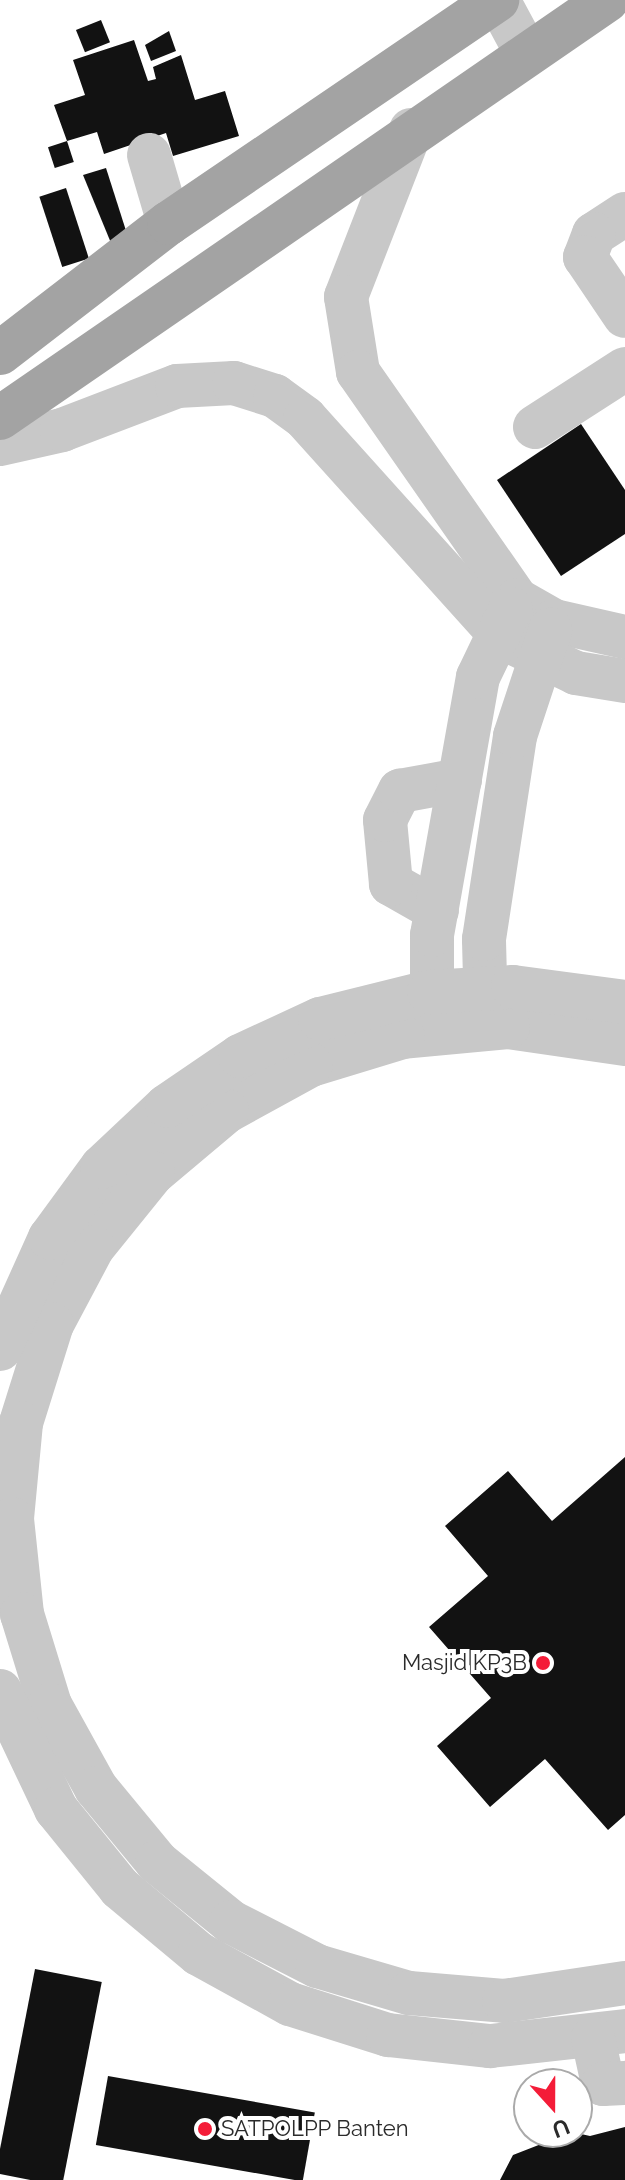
<!DOCTYPE html>
<style>
body{margin:0}
#map{position:relative;width:625px;height:2180px;overflow:hidden;background:#fff;font-family:Raleway,sans-serif}
div>[style]{position:absolute}
[style*='--x']{left:calc(var(--x)*1px);top:calc(var(--y)*1px);width:calc(var(--w)*1px);rotate:calc(var(--a)*1deg)}
.building>*{inset:0;background:#121212;transform-origin:0 0}
.minor>*{height:44px;margin:-22px;padding:0 22px;transform-origin:22px;border-radius:22px;background:#c8c8c8}
.major>*{height:44px;margin:-22px;padding:0 22px;transform-origin:22px;border-radius:22px;background:#a3a3a3}
.dots>*{width:22px;height:22px;translate:-50% -50%;box-sizing:border-box;border:4px solid #fff;border-radius:50%}
span{translate:-50% -50%;white-space:nowrap;text-align:center;line-height:1.15;-webkit-text-stroke:8px #fff;paint-order:stroke}
.poi-label{font-size:22px;color:#2b2b2b}
.right{translate:-100% -50%;text-align:right}
.left{translate:0 -50%;text-align:left}
.north{position:absolute;left:513px;top:2068px;width:80px;height:80px;box-sizing:border-box;background:#fff;border:2px solid #aaa;border-radius:50%;rotate:159deg;font-size:22px;font-weight:700;line-height:32px;text-align:center;color:#2b2b2b}
.north::after{content:'';display:block;margin:auto;width:28px;height:36px;background:#f41c38;clip-path:polygon(50% 0,100% 100%,50% 72%,0 100%)}
</style>
<div id="map">
<div class="building">
<div style="left:101px;top:20px;width:24px;height:27px;rotate:68deg"></div>
<div style="clip-path:polygon(169px 31px,176px 51px,151px 61px,145px 45px)"></div>
<div style="clip-path:polygon(134px 40px,148px 81px,156px 79px,153px 67px,181px 55px,195px 100px,225px 91px,239px 136px,173px 156px,166px 133px,104px 154px,97px 132px,67px 141px,54px 105px,85px 95px,73px 60px)"></div>
<div style="left:67px;top:141px;width:22px;height:20px;rotate:72deg"></div>
<div style="clip-path:polygon(106px 168px,128px 237px,111px 243px,83px 175px)"></div>
<div style="left:66px;top:188px;width:74px;height:28px;rotate:72deg"></div>
<div style="clip-path:polygon(581px 424px,625px 490px,625px 534px,561px 576px,497px 480px)"></div>
<div style="clip-path:polygon(625px 1457px,625px 1815px,608px 1830px,545px 1759px,490px 1807px,437px 1746px,491px 1698px,429px 1627px,488px 1576px,445px 1526px,508px 1471px,552px 1521px)"></div>
<div style="left:35px;top:1969px;width:68px;height:208px;rotate:11deg"></div>
<div style="left:108px;top:2076px;width:210px;height:70px;rotate:10deg"></div>
<div style="clip-path:polygon(625px 2127px,625px 2180px,500px 2180px,513px 2155px,572px 2132px,590px 2136px)"></div>
</div>
<div class="minor">
<div style="--x:498;--y:0;--w:61;--a:61.8"></div>
<div style="--x:411;--y:130;--w:179;--a:111.3"></div>
<div style="--x:346;--y:297;--w:76;--a:80.9"></div>
<div style="--x:358;--y:372;--w:278;--a:55.1"></div>
<div style="--x:517;--y:600;--w:43;--a:29.6"></div>
<div style="--x:554;--y:621;--w:73;--a:12.7"></div>
<div style="--x:149;--y:155;--w:71;--a:73.6"></div>
<div style="--x:625;--y:214;--w:37;--a:147"></div>
<div style="--x:594;--y:234;--w:25;--a:111"></div>
<div style="--x:585;--y:257;--w:71;--a:55.9"></div>
<div style="--x:535;--y:427;--w:107;--a:-32.8"></div>
<div style="--x:0;--y:444;--w:64;--a:-12.7"></div>
<div style="--x:62;--y:430;--w:123;--a:-20.9"></div>
<div style="--x:177;--y:386;--w:57;--a:-3"></div>
<div style="--x:234;--y:383;--w:43;--a:17.6"></div>
<div style="--x:275;--y:396;--w:37;--a:36"></div>
<div style="--x:305;--y:418;--w:296;--a:48"></div>
<div style="--x:503;--y:638;--w:81;--a:25.6"></div>
<div style="--x:576;--y:673;--w:50;--a:9.3"></div>
<div style="--x:437;--y:910;--w:53;--a:-150.5"></div>
<div style="--x:391;--y:884;--w:64;--a:-95.4"></div>
<div style="--x:385;--y:820;--w:33;--a:-63"></div>
<div style="--x:400;--y:791;--w:61;--a:-10.4"></div>
<div style="--x:486;--y:1017;--w:78;--a:-91.5"></div>
<div style="--x:484;--y:939;--w:205;--a:-81.3"></div>
<div style="--x:515;--y:736;--w:112;--a:-71.7"></div>
<div style="--x:432;--y:1019;--w:84;--a:-90"></div>
<div style="--x:432;--y:935;--w:262;--a:-79.9"></div>
<div style="--x:478;--y:677;--w:76;--a:-64.4"></div>
<div style="--x:625;--y:1044;--w:118;--a:-171.7"></div>
<div style="--x:508;--y:1027;--w:105;--a:174.6"></div>
<div style="--x:403;--y:1037;--w:96;--a:163.1"></div>
<div style="--x:311;--y:1065;--w:96;--a:151.3"></div>
<div style="--x:227;--y:1111;--w:97;--a:140"></div>
<div style="--x:153;--y:1173;--w:95;--a:129"></div>
<div style="--x:93;--y:1247;--w:87;--a:118"></div>
<div style="--x:52;--y:1324;--w:104;--a:107.4"></div>
<div style="--x:21;--y:1423;--w:96;--a:95.4"></div>
<div style="--x:12;--y:1519;--w:96;--a:84"></div>
<div style="--x:22;--y:1614;--w:95;--a:72.9"></div>
<div style="--x:50;--y:1705;--w:95;--a:61"></div>
<div style="--x:96;--y:1788;--w:96;--a:50.5"></div>
<div style="--x:157;--y:1862;--w:95;--a:39"></div>
<div style="--x:231;--y:1922;--w:97;--a:27.1"></div>
<div style="--x:317;--y:1966;--w:96;--a:16.4"></div>
<div style="--x:409;--y:1993;--w:95;--a:4.8"></div>
<div style="--x:504;--y:2001;--w:122;--a:-8.5"></div>
<div style="--x:0;--y:1349;--w:122;--a:-65.8"></div>
<div style="--x:50;--y:1238;--w:88;--a:-53.8"></div>
<div style="--x:102;--y:1167;--w:89;--a:-43.2"></div>
<div style="--x:167;--y:1106;--w:88;--a:-34.4"></div>
<div style="--x:240;--y:1056;--w:88;--a:-24.8"></div>
<div style="--x:320;--y:1019;--w:112;--a:-13.9"></div>
<div style="--x:429;--y:992;--w:84;--a:-3.4"></div>
<div style="--x:513;--y:987;--w:113;--a:7.6"></div>
<div style="--x:0;--y:1691;--w:131;--a:64.6"></div>
<div style="--x:56;--y:1809;--w:102;--a:51"></div>
<div style="--x:120;--y:1888;--w:103;--a:39.9"></div>
<div style="--x:199;--y:1954;--w:104;--a:28.8"></div>
<div style="--x:290;--y:2004;--w:103;--a:17.6"></div>
<div style="--x:388;--y:2035;--w:103;--a:6.2"></div>
<div style="--x:490;--y:2046;--w:136;--a:-6.3"></div>
<div style="--x:593;--y:2038;--w:47;--a:77.7"></div>
<div style="--x:603;--y:2084;--w:22;--a:-3"></div>
</div>
<div class="major">
<div style="--x:0;--y:353;--w:213;--a:-37.6"></div>
<div style="--x:169;--y:223;--w:397;--a:-34.2"></div>
<div style="--x:0;--y:418;--w:737;--a:-34.55"></div>
</div>
<div class="dots">
<div style="left:543px;top:1663px;background:#f41c38"></div>
<div style="left:205px;top:2129px;background:#f41c38"></div>
</div>
<div class="poi-label">
<span class="right" style="left:527px;top:1663px">Masjid KP3B</span>
<span class="left" style="left:221px;top:2129px">SATPOLPP Banten</span>
</div>
<div class="north">U</div>
</div>
